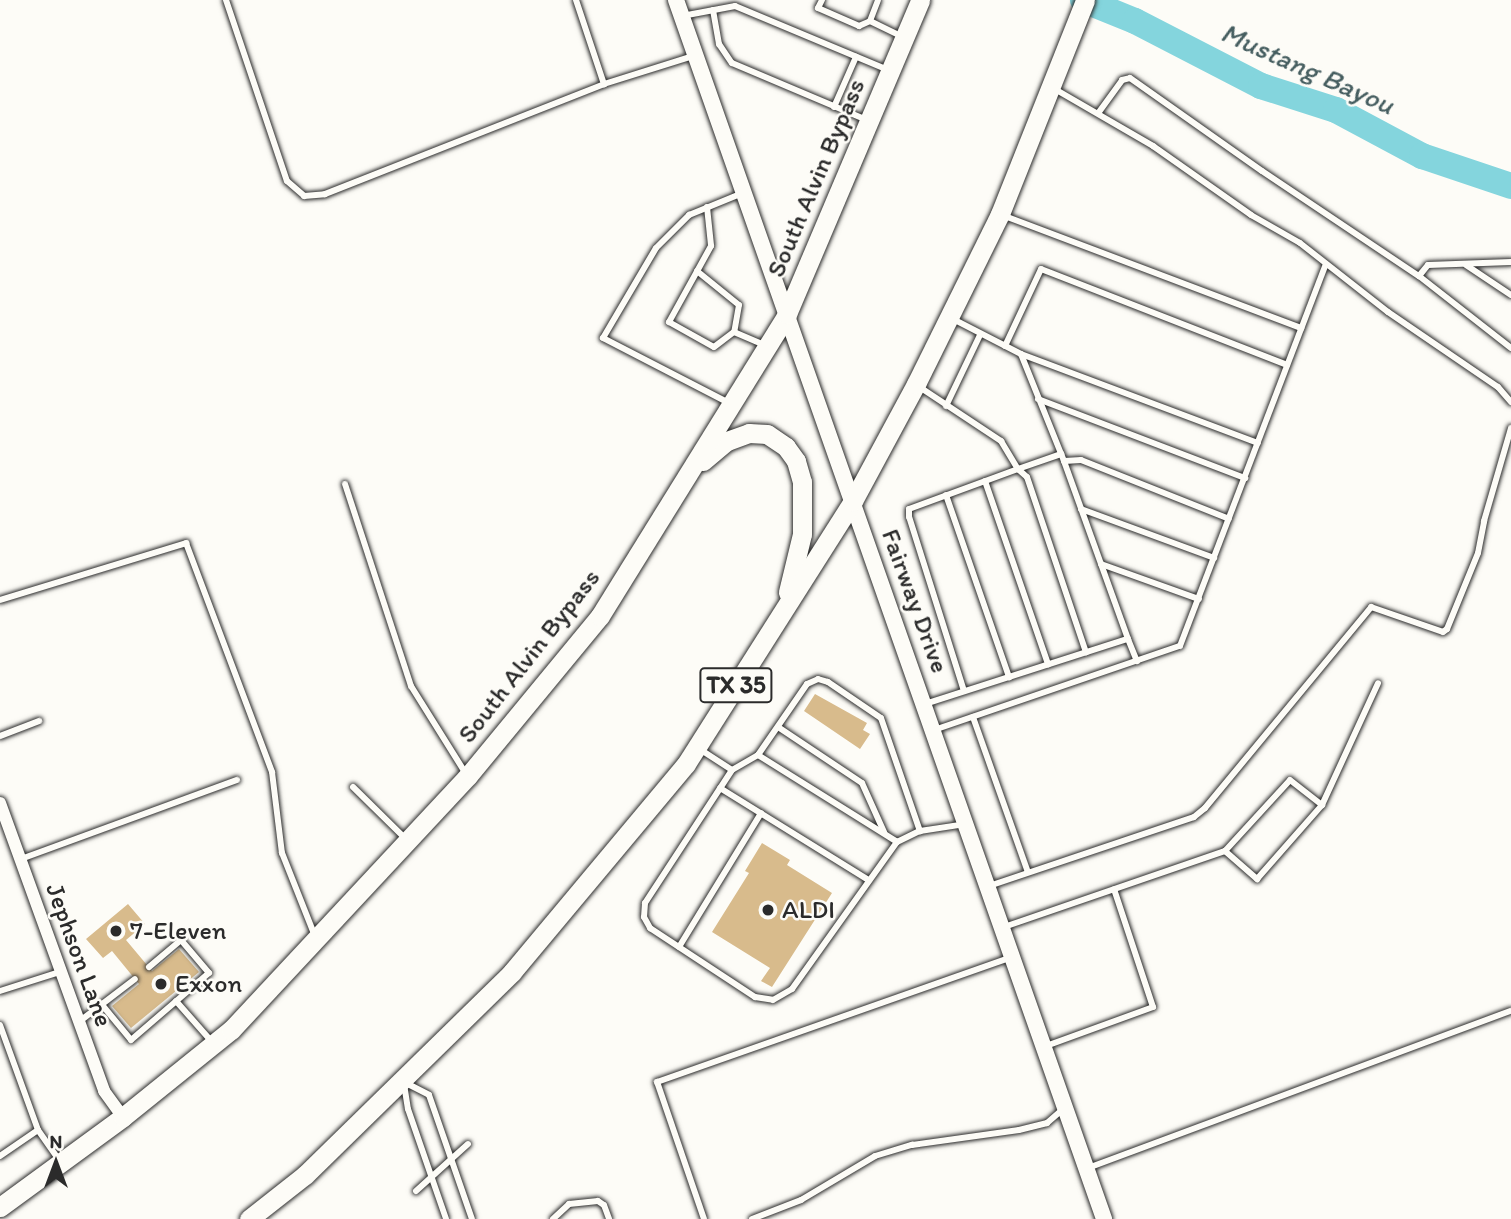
<!DOCTYPE html>
<style>
body{margin:0}
#map{position:relative;width:1511px;height:1219px;overflow:hidden;background:#fdfcf7;font-family:Itim,sans-serif}
div>[style]{position:absolute}
[style*='--x']{left:calc(var(--x)*1px);top:calc(var(--y)*1px);width:calc(var(--w)*1px);rotate:calc(var(--a)*1deg)}
.river>*{height:26px;margin:-13px;padding:0 13px;transform-origin:13px;border-radius:13px;background:#84d5dd}
.building>*{inset:0;background:#d8bb8c}
.roads{filter:drop-shadow(0 0 2px #2b2b2b) drop-shadow(0 0 2px #2b2b2b)}
.lane>*{height:6px;margin:-3px;padding:0 3px;transform-origin:3px;border-radius:3px;background:#fdfcf7}
.street>*{height:12px;margin:-6px;padding:0 6px;transform-origin:6px;border-radius:6px;background:#fdfcf7}
.secondary>*{height:16px;margin:-8px;padding:0 8px;transform-origin:8px;border-radius:8px;background:#fdfcf7}
.primary>*{height:19px;margin:-9.5px;padding:0 9.5px;transform-origin:9.5px;border-radius:9.5px;background:#fdfcf7}
.dots>*{width:19px;height:19px;translate:-50% -50%;box-sizing:border-box;border:4px solid #fdfcf7;border-radius:50%}
span{translate:-50% -50%;white-space:nowrap;text-align:center;line-height:1.15;-webkit-text-stroke:5px #fdfcf7;paint-order:stroke}
.shield-label span{padding:2px 5px;background:#fdfcf7;border:2px solid;border-radius:5px;-webkit-text-stroke-width:0}
.shield-label{font-size:24px;color:#2b2b2b;font-weight:700}
.street-label{font-size:26px;color:#2b2b2b}
.poi-label{font-size:26px;color:#2b2b2b}
.left{translate:0 -50%;text-align:left}
.water-label{font-size:28px;color:#465e60;font-style:italic}
.north{position:absolute;left:21px;top:1128px;width:70px;height:70px;-webkit-text-stroke:5px #fdfcf7;paint-order:stroke;rotate:0deg;font-size:19px;font-weight:700;line-height:28px;text-align:center;color:#2b2b2b}
.north::after{content:'';display:block;margin:auto;width:24px;height:32px;background:#2b2b2b;clip-path:polygon(50% 0,100% 100%,50% 72%,0 100%)}
</style>
<div id="map">
<div class="river">
<div style="--x:1083;--y:0;--w:56;--a:22"></div>
<div style="--x:1135;--y:21;--w:142;--a:27.3"></div>
<div style="--x:1261;--y:86;--w:79;--a:17.7"></div>
<div style="--x:1336;--y:110;--w:98;--a:28.1"></div>
<div style="--x:1422;--y:156;--w:94;--a:18.6"></div>
</div>
<div class="building">
<div style="clip-path:polygon(815px 694px,867px 723px,863px 730px,870px 734px,860px 749px,804px 711px)"></div>
<div style="clip-path:polygon(762px 843px,790px 860px,787px 865px,832px 893px,772px 987px,761px 981px,770px 968px,712px 932px,749px 873px,745px 871px)"></div>
<div style="clip-path:polygon(128px 904px,145px 924px,126px 940px,152px 971px,179px 949px,199px 972px,131px 1028px,112px 1006px,139px 984px,112px 951px,103px 958px,86px 939px)"></div>
</div>
<div class="roads">
<div class="lane">
<div style="--x:226;--y:0;--w:191;--a:71.4"></div>
<div style="--x:287;--y:181;--w:23;--a:41"></div>
<div style="--x:304;--y:196;--w:21;--a:-5"></div>
<div style="--x:325;--y:194;--w:300;--a:-21.5"></div>
<div style="--x:604;--y:84;--w:93;--a:-17.5"></div>
<div style="--x:576;--y:0;--w:89;--a:71.6"></div>
<div style="--x:822;--y:0;--w:9;--a:117"></div>
<div style="--x:818;--y:8;--w:45;--a:23.7"></div>
<div style="--x:859;--y:26;--w:12;--a:-24"></div>
<div style="--x:870;--y:21;--w:34;--a:26"></div>
<div style="--x:713;--y:10;--w:35;--a:80"></div>
<div style="--x:719;--y:44;--w:23;--a:56"></div>
<div style="--x:732;--y:63;--w:147;--a:22.9"></div>
<div style="--x:682;--y:16;--w:54;--a:-10.7"></div>
<div style="--x:735;--y:6;--w:166;--a:22.7"></div>
<div style="--x:870;--y:21;--w:22;--a:-69"></div>
<div style="--x:1053;--y:88;--w:116;--a:30.1"></div>
<div style="--x:1153;--y:146;--w:120;--a:35.1"></div>
<div style="--x:1251;--y:215;--w:56;--a:29.7"></div>
<div style="--x:1300;--y:243;--w:112;--a:38.1"></div>
<div style="--x:1388;--y:312;--w:133;--a:34.3"></div>
<div style="--x:1498;--y:387;--w:20;--a:49"></div>
<div style="--x:834;--y:107;--w:55;--a:-66.3"></div>
<div style="--x:1099;--y:112;--w:39;--a:-54"></div>
<div style="--x:1122;--y:80;--w:8;--a:-14"></div>
<div style="--x:1130;--y:78;--w:161;--a:35.2"></div>
<div style="--x:1262;--y:171;--w:189;--a:33.8"></div>
<div style="--x:1419;--y:276;--w:117;--a:38"></div>
<div style="--x:707;--y:207;--w:39;--a:84"></div>
<div style="--x:711;--y:246;--w:87;--a:118.9"></div>
<div style="--x:669;--y:322;--w:51;--a:29.1"></div>
<div style="--x:714;--y:347;--w:25;--a:-37"></div>
<div style="--x:734;--y:332;--w:33;--a:23"></div>
<div style="--x:1002;--y:215;--w:320;--a:20.7"></div>
<div style="--x:1466;--y:265;--w:54;--a:33.7"></div>
<div style="--x:697;--y:271;--w:54;--a:39"></div>
<div style="--x:739;--y:305;--w:27;--a:100"></div>
<div style="--x:1419;--y:276;--w:14;--a:-51"></div>
<div style="--x:1428;--y:265;--w:83;--a:-2.1"></div>
<div style="--x:1005;--y:346;--w:85;--a:-64.9"></div>
<div style="--x:1041;--y:269;--w:264;--a:21.3"></div>
<div style="--x:1021;--y:354;--w:253;--a:20.6"></div>
<div style="--x:918;--y:386;--w:100;--a:33.5"></div>
<div style="--x:1001;--y:441;--w:33;--a:59"></div>
<div style="--x:1018;--y:469;--w:46;--a:-19.2"></div>
<div style="--x:1038;--y:399;--w:222;--a:20.9"></div>
<div style="--x:729;--y:403;--w:142;--a:-152.7"></div>
<div style="--x:603;--y:338;--w:104;--a:-59.5"></div>
<div style="--x:656;--y:248;--w:47;--a:-45"></div>
<div style="--x:689;--y:215;--w:58;--a:-22.2"></div>
<div style="--x:946;--y:406;--w:79;--a:-64.4"></div>
<div style="--x:1064;--y:461;--w:17;--a:-3"></div>
<div style="--x:1081;--y:460;--w:159;--a:21.7"></div>
<div style="--x:985;--y:481;--w:194;--a:71"></div>
<div style="--x:345;--y:484;--w:213;--a:71.9"></div>
<div style="--x:411;--y:686;--w:104;--a:58"></div>
<div style="--x:946;--y:495;--w:193;--a:70.9"></div>
<div style="--x:1081;--y:509;--w:142;--a:20.2"></div>
<div style="--x:1101;--y:564;--w:104;--a:19.7"></div>
<div style="--x:0;--y:600;--w:195;--a:-17"></div>
<div style="--x:186;--y:543;--w:245;--a:69.4"></div>
<div style="--x:272;--y:772;--w:82;--a:83"></div>
<div style="--x:282;--y:853;--w:87;--a:68.4"></div>
<div style="--x:1128;--y:639;--w:24;--a:68"></div>
<div style="--x:964;--y:691;--w:182;--a:-107.5"></div>
<div style="--x:909;--y:517;--w:8;--a:-90"></div>
<div style="--x:909;--y:509;--w:116;--a:-20.2"></div>
<div style="--x:1018;--y:469;--w:12;--a:42"></div>
<div style="--x:1027;--y:477;--w:185;--a:71.4"></div>
<div style="--x:925;--y:704;--w:213;--a:-17.8"></div>
<div style="--x:1128;--y:639;--w:189;--a:-109.8"></div>
<div style="--x:1064;--y:461;--w:115;--a:-111.9"></div>
<div style="--x:1021;--y:354;--w:79;--a:-152.8"></div>
<div style="--x:973;--y:717;--w:164;--a:70.5"></div>
<div style="--x:778;--y:727;--w:101;--a:33.7"></div>
<div style="--x:862;--y:783;--w:54;--a:65.8"></div>
<div style="--x:934;--y:730;--w:260;--a:-18.9"></div>
<div style="--x:1180;--y:646;--w:407;--a:-69.1"></div>
<div style="--x:0;--y:736;--w:42;--a:-21"></div>
<div style="--x:698;--y:748;--w:40;--a:32.9"></div>
<div style="--x:732;--y:770;--w:30;--a:-30"></div>
<div style="--x:758;--y:755;--w:86;--a:-55.4"></div>
<div style="--x:807;--y:684;--w:12;--a:-24"></div>
<div style="--x:818;--y:679;--w:10;--a:17"></div>
<div style="--x:828;--y:682;--w:64;--a:34.2"></div>
<div style="--x:881;--y:718;--w:120;--a:71"></div>
<div style="--x:920;--y:831;--w:47;--a:-8.7"></div>
<div style="--x:758;--y:755;--w:164;--a:32"></div>
<div style="--x:732;--y:770;--w:159;--a:123.2"></div>
<div style="--x:645;--y:903;--w:14;--a:94"></div>
<div style="--x:644;--y:917;--w:13;--a:61"></div>
<div style="--x:650;--y:928;--w:126;--a:33.3"></div>
<div style="--x:755;--y:997;--w:18;--a:9"></div>
<div style="--x:773;--y:1000;--w:22;--a:-30"></div>
<div style="--x:792;--y:989;--w:181;--a:-54.5"></div>
<div style="--x:897;--y:842;--w:25;--a:-26"></div>
<div style="--x:353;--y:787;--w:76;--a:44.5"></div>
<div style="--x:720;--y:788;--w:173;--a:31.8"></div>
<div style="--x:1225;--y:851;--w:43;--a:41.2"></div>
<div style="--x:1257;--y:879;--w:98;--a:-48.7"></div>
<div style="--x:1322;--y:805;--w:134;--a:-65.3"></div>
<div style="--x:21;--y:859;--w:230;--a:-20.1"></div>
<div style="--x:989;--y:886;--w:216;--a:-18.6"></div>
<div style="--x:1194;--y:817;--w:14;--a:-39"></div>
<div style="--x:1205;--y:808;--w:261;--a:-50.4"></div>
<div style="--x:1371;--y:607;--w:76;--a:19.1"></div>
<div style="--x:1443;--y:632;--w:5;--a:-37"></div>
<div style="--x:1447;--y:629;--w:82;--a:-67.8"></div>
<div style="--x:1478;--y:553;--w:33;--a:-79"></div>
<div style="--x:1484;--y:521;--w:97;--a:-73.8"></div>
<div style="--x:1004;--y:927;--w:234;--a:-19"></div>
<div style="--x:1225;--y:851;--w:96;--a:-47.5"></div>
<div style="--x:1290;--y:780;--w:41;--a:38"></div>
<div style="--x:679;--y:947;--w:157;--a:-58.5"></div>
<div style="--x:0;--y:991;--w:63;--a:-17.6"></div>
<div style="--x:176;--y:1001;--w:55;--a:48.7"></div>
<div style="--x:103;--y:1006;--w:44;--a:50.5"></div>
<div style="--x:131;--y:1040;--w:103;--a:-40.7"></div>
<div style="--x:209;--y:973;--w:43;--a:-130.3"></div>
<div style="--x:181;--y:940;--w:42;--a:139.8"></div>
<div style="--x:80;--y:1021;--w:69;--a:-37.4"></div>
<div style="--x:0;--y:1025;--w:112;--a:70.1"></div>
<div style="--x:1046;--y:1046;--w:114;--a:-20"></div>
<div style="--x:1153;--y:1007;--w:124;--a:-108.3"></div>
<div style="--x:404;--y:1082;--w:28;--a:27"></div>
<div style="--x:429;--y:1095;--w:131;--a:70.9"></div>
<div style="--x:404;--y:1084;--w:25;--a:81"></div>
<div style="--x:408;--y:1109;--w:116;--a:70.9"></div>
<div style="--x:0;--y:1156;--w:46;--a:-34.4"></div>
<div style="--x:38;--y:1130;--w:37;--a:55"></div>
<div style="--x:1088;--y:1168;--w:451;--a:-20.4"></div>
<div style="--x:416;--y:1191;--w:70;--a:-42.1"></div>
<div style="--x:553;--y:1219;--w:22;--a:-43"></div>
<div style="--x:569;--y:1204;--w:29;--a:-6"></div>
<div style="--x:598;--y:1201;--w:7;--a:34"></div>
<div style="--x:604;--y:1205;--w:15;--a:70"></div>
<div style="--x:704;--y:1219;--w:145;--a:-108.9"></div>
<div style="--x:657;--y:1082;--w:376;--a:-19.4"></div>
<div style="--x:752;--y:1219;--w:53;--a:-21.2"></div>
<div style="--x:801;--y:1200;--w:86;--a:-30.7"></div>
<div style="--x:875;--y:1156;--w:39;--a:-17"></div>
<div style="--x:912;--y:1145;--w:108;--a:-8"></div>
<div style="--x:1019;--y:1130;--w:29;--a:-14"></div>
<div style="--x:1047;--y:1123;--w:21;--a:-41"></div>
</div>
<div class="street">
<div style="--x:0;--y:803;--w:306;--a:70.1"></div>
<div style="--x:104;--y:1091;--w:32;--a:54"></div>
</div>
<div class="secondary">
<div style="--x:676;--y:0;--w:1292;--a:70.65"></div>
</div>
<div class="primary">
<div style="--x:703;--y:461;--w:31;--a:-40"></div>
<div style="--x:727;--y:441;--w:23;--a:-20"></div>
<div style="--x:749;--y:433;--w:18;--a:3"></div>
<div style="--x:767;--y:434;--w:23;--a:34"></div>
<div style="--x:786;--y:447;--w:17;--a:54"></div>
<div style="--x:796;--y:461;--w:22;--a:74"></div>
<div style="--x:802;--y:482;--w:52;--a:90"></div>
<div style="--x:802;--y:534;--w:60;--a:103.6"></div>
<div style="--x:0;--y:1207;--w:152;--a:-36.2"></div>
<div style="--x:123;--y:1117;--w:139;--a:-38.9"></div>
<div style="--x:231;--y:1030;--w:347;--a:-47"></div>
<div style="--x:468;--y:776;--w:207;--a:-50.5"></div>
<div style="--x:600;--y:616;--w:355;--a:-58.2"></div>
<div style="--x:787;--y:314;--w:341;--a:-67"></div>
<div style="--x:249;--y:1219;--w:71;--a:-38.2"></div>
<div style="--x:305;--y:1175;--w:290;--a:-44.4"></div>
<div style="--x:512;--y:972;--w:271;--a:-50.1"></div>
<div style="--x:686;--y:764;--w:312;--a:-57.6"></div>
<div style="--x:853;--y:501;--w:133;--a:-61.7"></div>
<div style="--x:916;--y:384;--w:190;--a:-63.7"></div>
<div style="--x:1000;--y:214;--w:230;--a:-68.3"></div>
</div>
</div>
<div class="dots">
<div style="left:768px;top:910px;background:#2b2b2b"></div>
<div style="left:116px;top:931px;background:#2b2b2b"></div>
<div style="left:161px;top:984px;background:#2b2b2b"></div>
</div>
<div class="shield-label">
<span style="left:736px;top:685px">TX 35</span>
</div>
<div class="street-label">
<span style="left:816px;top:178px;rotate:-67deg">South Alvin Bypass</span>
<span style="left:915px;top:601px;rotate:70deg">Fairway Drive</span>
<span style="left:529px;top:656px;rotate:-52deg">South Alvin Bypass</span>
<span style="left:79px;top:955px;rotate:70deg">Jephson Lane</span>
</div>
<div class="poi-label">
<span class="left" style="left:782px;top:910px">ALDI</span>
<span class="left" style="left:130px;top:931px">7-Eleven</span>
<span class="left" style="left:175px;top:984px">Exxon</span>
</div>
<div class="water-label">
<span style="left:1308px;top:68px;rotate:24deg">Mustang Bayou</span>
</div>
<div class="north">N</div>
</div>
